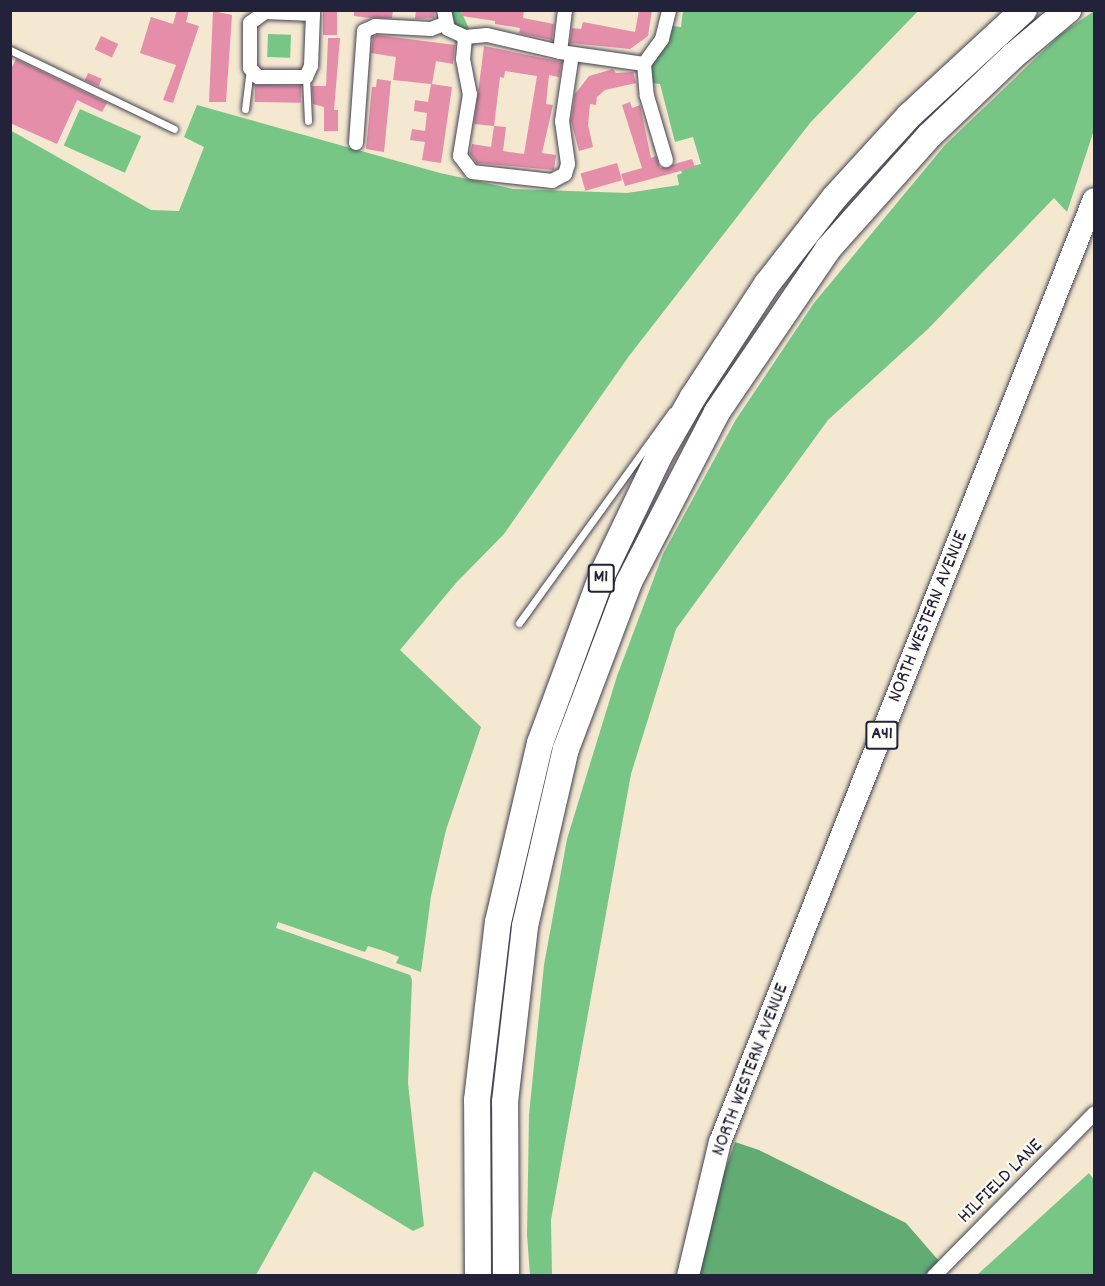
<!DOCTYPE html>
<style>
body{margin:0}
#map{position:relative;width:1105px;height:1286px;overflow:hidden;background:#f4e8d0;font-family:Dekko,sans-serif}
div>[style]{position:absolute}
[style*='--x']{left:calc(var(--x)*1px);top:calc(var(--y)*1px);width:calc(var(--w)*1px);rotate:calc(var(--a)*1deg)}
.green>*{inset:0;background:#78c686;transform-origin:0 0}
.forest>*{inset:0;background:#62ab73}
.building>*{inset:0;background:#e48eaa;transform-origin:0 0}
.roads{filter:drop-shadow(0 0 2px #424051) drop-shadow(0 0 2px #424051)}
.service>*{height:7px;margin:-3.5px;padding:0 3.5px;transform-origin:3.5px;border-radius:3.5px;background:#fff}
.minor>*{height:14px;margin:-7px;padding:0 7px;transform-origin:7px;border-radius:7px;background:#fff}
.trunk>*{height:22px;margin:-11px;padding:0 11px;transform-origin:11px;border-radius:11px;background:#fff}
.motorway>*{height:26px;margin:-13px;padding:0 13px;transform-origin:13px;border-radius:13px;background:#fff}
span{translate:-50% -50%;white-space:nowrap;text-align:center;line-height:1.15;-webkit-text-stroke:4.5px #fdfcf7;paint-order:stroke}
.shield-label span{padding:2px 4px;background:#fdfcf7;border:2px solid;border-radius:4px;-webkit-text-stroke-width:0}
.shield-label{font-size:18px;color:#22223b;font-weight:700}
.street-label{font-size:20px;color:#22223b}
.frame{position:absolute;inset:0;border:12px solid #22223b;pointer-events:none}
</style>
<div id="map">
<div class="green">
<div style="clip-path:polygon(449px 11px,461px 11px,470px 31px,454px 28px)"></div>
<div style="clip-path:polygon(683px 11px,918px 11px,810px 123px,629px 356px,504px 534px,456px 583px,400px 650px,481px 727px,446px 830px,431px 896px,421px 972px,396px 963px,399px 957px,387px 952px,368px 946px,365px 952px,278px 922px,276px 928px,410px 975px,412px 980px,408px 1083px,424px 1226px,413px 1231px,314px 1171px,256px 1275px,11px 1275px,10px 130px,151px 210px,179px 211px,204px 147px,184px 137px,197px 105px,440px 173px,513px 189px,627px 193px,679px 185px,677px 175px,682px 173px,681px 169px,701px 164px,693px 137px,675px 142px,660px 84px,649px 83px,652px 63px,672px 26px,681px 27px)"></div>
<div style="clip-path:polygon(1094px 11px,1094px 130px,1067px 212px,1054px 198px,928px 329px,828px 420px,676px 629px,631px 774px,551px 1220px,552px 1275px,530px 1275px,527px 1235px,529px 1115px,544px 965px,567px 839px,617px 676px,663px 554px,735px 421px,814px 303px,945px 145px,1061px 34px)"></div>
<div style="left:268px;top:34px;width:23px;height:23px;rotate:2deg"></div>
<div style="left:80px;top:109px;width:67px;height:40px;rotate:24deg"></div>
<div style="clip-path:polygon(1089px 1173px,1094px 1180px,1094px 1275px,977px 1275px)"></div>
</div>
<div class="forest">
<div style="clip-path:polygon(735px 1142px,759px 1150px,906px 1223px,939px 1261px,925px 1275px,696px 1276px,716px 1196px)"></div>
</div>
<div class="building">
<div style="clip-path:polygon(177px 10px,189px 10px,186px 22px,199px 26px,173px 103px,163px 100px,176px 65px,140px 53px,151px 17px,173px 24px)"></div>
<div style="left:323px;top:10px;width:14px;height:25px"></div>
<div style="clip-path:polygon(354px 10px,393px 10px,392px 18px,370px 18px,354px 16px)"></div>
<div style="clip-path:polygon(416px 10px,435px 10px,434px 18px,415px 19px)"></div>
<div style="clip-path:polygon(462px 10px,524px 10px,523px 18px,554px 24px,552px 40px,519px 33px,520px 28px,495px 24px,495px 21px,462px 16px)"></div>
<div style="clip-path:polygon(639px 10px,652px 10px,648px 36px,630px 49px,570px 43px,572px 28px,581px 29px,583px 22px,635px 32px)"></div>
<div style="clip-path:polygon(213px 11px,232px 15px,226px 102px,209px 102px)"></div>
<div style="clip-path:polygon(377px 35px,455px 45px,453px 64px,436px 61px,432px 84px,452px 87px,441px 163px,422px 160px,425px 142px,410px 140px,412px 129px,425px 131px,427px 113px,414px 111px,415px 100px,428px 102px,431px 84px,393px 80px,396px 57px,371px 53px,373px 37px)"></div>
<div style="left:101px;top:36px;width:19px;height:15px;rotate:25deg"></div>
<div style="clip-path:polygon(328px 38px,340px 38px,334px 110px,338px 110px,338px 131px,324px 131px,324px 107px,313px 104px,312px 86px,326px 86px)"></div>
<div style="clip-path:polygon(evenodd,484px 46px,562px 62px,559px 77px,549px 75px,546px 104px,553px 105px,542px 153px,556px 155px,554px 170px,477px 163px,470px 154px,472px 144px,491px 147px,494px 126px,474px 124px,484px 46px,505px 71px,537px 76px,524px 154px,503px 151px,506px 127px,494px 126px,500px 77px,504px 78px,505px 71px)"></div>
<div style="clip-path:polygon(16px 59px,107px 103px,102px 112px,77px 100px,57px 144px,10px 123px,10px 71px)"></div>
<div style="clip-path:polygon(613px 69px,616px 73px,633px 72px,636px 83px,605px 90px,597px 97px,596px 105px,590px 104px,588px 125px,593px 147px,579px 151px,571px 121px,575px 94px,589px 76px)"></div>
<div style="left:88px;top:73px;width:15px;height:8px;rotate:23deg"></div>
<div style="clip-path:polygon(377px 79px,391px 81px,384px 152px,366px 149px,372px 87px,376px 87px)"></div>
<div style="left:255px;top:85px;width:46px;height:17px;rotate:1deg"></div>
<div style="clip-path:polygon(630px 102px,632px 108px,640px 105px,651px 158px,656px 156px,660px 168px,692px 159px,695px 167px,625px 186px,621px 174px,642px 168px,622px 105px)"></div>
<div style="left:617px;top:163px;width:18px;height:38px;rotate:74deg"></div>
</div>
<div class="roads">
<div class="service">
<div style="--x:10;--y:50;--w:182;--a:25.7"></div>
<div style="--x:306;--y:77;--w:44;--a:87.4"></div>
<div style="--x:245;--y:109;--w:41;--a:-83"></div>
<div style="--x:519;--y:623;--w:261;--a:-54.2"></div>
</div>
<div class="minor">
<div style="--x:444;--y:10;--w:19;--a:78"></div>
<div style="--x:448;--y:29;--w:19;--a:25"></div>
<div style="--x:465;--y:37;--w:22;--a:-5"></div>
<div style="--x:487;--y:35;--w:75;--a:13.1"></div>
<div style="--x:560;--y:52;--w:85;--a:8.1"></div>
<div style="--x:644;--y:64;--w:31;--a:-54"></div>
<div style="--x:662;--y:39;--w:30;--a:-76"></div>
<div style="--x:265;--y:12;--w:48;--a:2.4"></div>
<div style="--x:313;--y:14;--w:52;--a:92.2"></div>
<div style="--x:311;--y:66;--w:12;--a:114"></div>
<div style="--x:306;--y:77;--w:48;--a:180"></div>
<div style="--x:258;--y:77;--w:12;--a:-132"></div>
<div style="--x:250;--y:68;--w:45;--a:-90"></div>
<div style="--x:250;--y:23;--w:19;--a:-36"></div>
<div style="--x:465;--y:37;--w:22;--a:95"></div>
<div style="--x:463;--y:59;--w:36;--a:79"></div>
<div style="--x:470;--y:94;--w:63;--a:99.2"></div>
<div style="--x:460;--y:156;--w:20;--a:53"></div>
<div style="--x:472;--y:172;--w:81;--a:6.4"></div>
<div style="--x:552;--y:181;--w:15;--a:-28"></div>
<div style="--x:565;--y:174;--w:10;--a:-73"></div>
<div style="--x:568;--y:164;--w:43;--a:-97.9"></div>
<div style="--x:562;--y:121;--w:68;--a:-81.5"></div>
<div style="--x:560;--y:52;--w:42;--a:-83.2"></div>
<div style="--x:644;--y:64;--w:32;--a:85"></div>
<div style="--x:647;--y:96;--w:67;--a:73.5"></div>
<div style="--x:356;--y:143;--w:112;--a:-85.9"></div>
<div style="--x:364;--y:31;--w:12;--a:-24"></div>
<div style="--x:375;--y:26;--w:56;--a:3.1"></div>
<div style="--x:431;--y:29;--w:14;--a:-21"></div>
<div style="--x:934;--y:1276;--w:228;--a:-45.4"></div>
</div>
<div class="trunk">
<div style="--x:688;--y:1276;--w:138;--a:-76.6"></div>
<div style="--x:720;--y:1142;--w:1014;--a:-68.37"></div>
</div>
<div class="motorway">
<div style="--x:478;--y:1276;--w:176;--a:-90.3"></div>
<div style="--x:477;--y:1100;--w:179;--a:-83.3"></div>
<div style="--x:498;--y:922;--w:184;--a:-76.8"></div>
<div style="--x:540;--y:743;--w:181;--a:-69.7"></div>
<div style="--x:603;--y:573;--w:130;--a:-64.4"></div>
<div style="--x:659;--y:456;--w:68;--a:-60"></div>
<div style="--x:693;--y:397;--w:135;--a:-56.8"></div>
<div style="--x:767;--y:284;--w:110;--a:-52"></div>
<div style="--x:835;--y:197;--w:110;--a:-47.6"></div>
<div style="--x:909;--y:116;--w:156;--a:-42.7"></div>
<div style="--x:506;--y:1276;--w:174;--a:-90.3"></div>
<div style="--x:505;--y:1102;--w:177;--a:-83.5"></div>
<div style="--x:525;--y:926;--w:182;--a:-77"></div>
<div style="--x:566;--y:749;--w:178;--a:-69.3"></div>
<div style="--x:629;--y:582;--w:191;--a:-62.6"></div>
<div style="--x:717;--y:412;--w:197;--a:-55.7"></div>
<div style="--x:828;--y:249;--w:152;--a:-48.2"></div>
<div style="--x:929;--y:136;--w:116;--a:-43.6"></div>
<div style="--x:1013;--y:56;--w:72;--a:-39.9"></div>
</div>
</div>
<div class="shield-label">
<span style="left:601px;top:578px">M1</span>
<span style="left:882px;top:735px">A41</span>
</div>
<div class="street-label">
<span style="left:929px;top:617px;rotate:-68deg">NORTH WESTERN AVENUE</span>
<span style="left:751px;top:1070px;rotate:-69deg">NORTH WESTERN AVENUE</span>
<span style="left:1001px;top:1182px;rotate:-45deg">HILFIELD LANE</span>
</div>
<div class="frame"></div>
</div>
